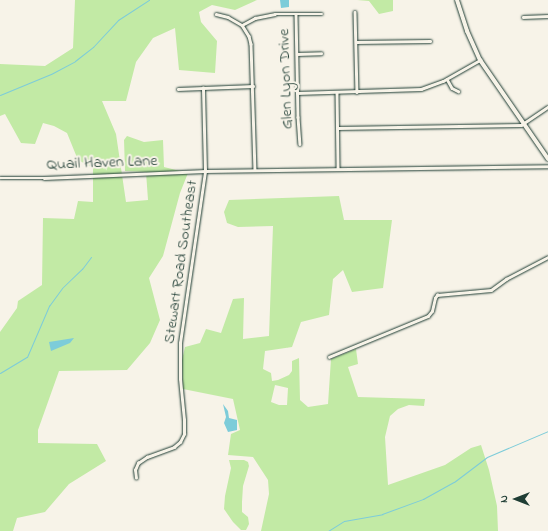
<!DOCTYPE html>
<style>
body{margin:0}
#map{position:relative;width:548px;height:531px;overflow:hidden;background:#f7f3e8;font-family:"Indie Flower",sans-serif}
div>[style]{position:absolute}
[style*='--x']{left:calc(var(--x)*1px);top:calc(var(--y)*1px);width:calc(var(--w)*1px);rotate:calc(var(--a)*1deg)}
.green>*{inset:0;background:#c2eaa5}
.water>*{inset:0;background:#7dccd9}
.stream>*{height:1px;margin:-0.5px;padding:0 0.5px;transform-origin:0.5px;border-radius:0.5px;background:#7dccd9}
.roads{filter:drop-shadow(0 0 1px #1f3d34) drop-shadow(0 0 1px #1f3d34)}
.street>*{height:2.5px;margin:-1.25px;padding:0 1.25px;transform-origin:1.25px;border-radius:1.25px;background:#f7f3e8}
.primary>*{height:4px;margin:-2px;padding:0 2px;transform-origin:2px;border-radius:2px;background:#f7f3e8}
span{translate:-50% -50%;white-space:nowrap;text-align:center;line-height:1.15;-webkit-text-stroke:4px #f7f3e8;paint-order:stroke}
.street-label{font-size:16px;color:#1f3d34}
.north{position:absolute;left:496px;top:479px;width:40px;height:40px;-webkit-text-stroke:3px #f7f3e8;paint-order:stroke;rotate:270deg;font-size:11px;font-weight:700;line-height:16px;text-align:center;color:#1f3d34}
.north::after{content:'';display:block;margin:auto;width:14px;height:18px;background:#1f3d34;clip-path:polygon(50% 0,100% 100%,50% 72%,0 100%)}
</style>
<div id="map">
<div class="green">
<div style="clip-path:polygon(75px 0,257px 0,235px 10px,212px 5px,199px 12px,201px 22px,217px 41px,215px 73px,179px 70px,175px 28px,153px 38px,136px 62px,126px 101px,102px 101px,116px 134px,126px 202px,148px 200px,146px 172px,125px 171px,124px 140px,127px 136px,144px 142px,163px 140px,164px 167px,188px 173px,180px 193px,163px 256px,149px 278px,160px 320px,150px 343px,127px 370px,59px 371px,38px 430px,38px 443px,97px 444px,106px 461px,69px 484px,45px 512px,17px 518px,13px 531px,0 531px,0 332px,17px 308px,18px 301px,42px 285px,43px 218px,74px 219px,78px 201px,93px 202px,93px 168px,78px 160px,67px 133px,54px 126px,43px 123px,35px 144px,21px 143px,5px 114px,0 116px,0 64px,45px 66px,73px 48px)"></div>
<div style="clip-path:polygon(357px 0,393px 0,393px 11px,379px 14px,369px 1px)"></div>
<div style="clip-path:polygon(evenodd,339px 196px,344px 220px,392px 220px,383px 288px,352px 292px,343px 270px,333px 279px,329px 315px,301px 322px,292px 347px,265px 351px,263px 369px,271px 373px,272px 381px,278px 380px,289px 375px,292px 371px,292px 361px,299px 358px,300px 400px,308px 407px,328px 404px,331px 359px,356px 349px,358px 364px,348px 367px,358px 397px,425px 399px,424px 406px,409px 405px,398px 409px,390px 416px,385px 437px,388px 485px,445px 465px,471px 448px,481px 445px,489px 470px,497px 506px,498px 531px,261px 531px,269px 494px,268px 480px,253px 457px,228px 455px,231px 434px,240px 430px,233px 399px,183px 389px,182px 360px,185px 347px,200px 343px,206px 329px,221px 333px,233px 299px,244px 298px,243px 339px,269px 336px,273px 226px,238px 227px,227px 223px,224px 212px,229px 200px,339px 196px,275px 385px,288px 388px,287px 405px,279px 405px,271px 402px,275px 385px)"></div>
<div style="clip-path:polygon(229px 460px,244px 460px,248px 462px,249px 466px,243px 486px,242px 502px,242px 512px,248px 517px,249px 524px,246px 530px,241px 530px,233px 522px,224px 509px,225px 496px,231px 468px)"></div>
</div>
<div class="water">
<div style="clip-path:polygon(280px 0,289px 0,289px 7px,281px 8px)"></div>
<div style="clip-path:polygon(74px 338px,70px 343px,51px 351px,49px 342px)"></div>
<div style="clip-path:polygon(223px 404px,228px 411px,229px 418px,237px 420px,237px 430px,228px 432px,224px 423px,226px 417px)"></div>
</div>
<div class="stream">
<div style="--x:0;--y:95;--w:55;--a:-22.4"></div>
<div style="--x:51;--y:74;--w:27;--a:-28"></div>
<div style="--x:75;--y:61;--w:23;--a:-38"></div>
<div style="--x:93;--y:47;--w:37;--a:-47"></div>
<div style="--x:118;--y:20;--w:37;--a:-33"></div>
<div style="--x:0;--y:373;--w:31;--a:-31"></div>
<div style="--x:27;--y:357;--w:56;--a:-66.7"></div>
<div style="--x:49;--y:306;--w:22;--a:-54"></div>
<div style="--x:62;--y:288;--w:28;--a:-44"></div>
<div style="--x:82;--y:269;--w:15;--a:-53"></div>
<div style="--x:328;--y:531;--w:19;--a:-32"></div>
<div style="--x:344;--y:521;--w:39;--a:-10"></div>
<div style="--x:382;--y:514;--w:44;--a:-20.1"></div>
<div style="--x:423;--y:499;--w:35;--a:-29"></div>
<div style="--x:454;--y:482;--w:41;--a:-37.1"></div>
<div style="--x:487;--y:457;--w:66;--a:-23.1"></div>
</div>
<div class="roads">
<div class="street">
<div style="--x:355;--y:12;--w:80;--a:88.6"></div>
<div style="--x:216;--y:14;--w:12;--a:14"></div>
<div style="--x:228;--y:17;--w:16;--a:30"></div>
<div style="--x:242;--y:25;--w:13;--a:58"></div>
<div style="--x:249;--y:36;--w:8;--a:76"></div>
<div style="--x:251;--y:44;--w:126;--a:88.2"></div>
<div style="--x:296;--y:14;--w:103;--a:88.9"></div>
<div style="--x:298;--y:117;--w:27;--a:86"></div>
<div style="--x:523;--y:17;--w:25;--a:-2"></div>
<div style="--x:242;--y:25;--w:15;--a:-28"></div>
<div style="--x:255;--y:18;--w:20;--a:-11"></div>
<div style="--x:275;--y:14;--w:47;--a:0"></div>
<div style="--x:356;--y:42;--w:74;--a:-0.8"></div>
<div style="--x:297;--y:54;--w:24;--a:-2"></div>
<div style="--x:447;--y:79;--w:10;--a:61"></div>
<div style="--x:452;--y:88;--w:7;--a:27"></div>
<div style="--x:178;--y:89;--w:75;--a:-2.3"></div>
<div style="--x:337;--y:92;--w:76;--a:89.2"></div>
<div style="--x:297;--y:93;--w:124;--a:-1.8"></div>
<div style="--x:421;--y:89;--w:23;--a:-20"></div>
<div style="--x:443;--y:81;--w:43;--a:-29.6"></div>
<div style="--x:338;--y:128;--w:183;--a:-0.9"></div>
<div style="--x:521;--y:125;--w:32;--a:-34"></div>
<div style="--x:0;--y:178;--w:44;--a:0"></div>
<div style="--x:44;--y:178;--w:161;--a:-2.5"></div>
<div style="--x:205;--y:171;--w:343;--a:-0.8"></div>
<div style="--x:329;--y:357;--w:107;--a:-22.5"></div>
<div style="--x:428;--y:316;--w:6;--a:-51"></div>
<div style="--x:432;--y:311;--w:13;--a:-77"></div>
<div style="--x:435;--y:298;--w:4;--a:-56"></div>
<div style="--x:437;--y:295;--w:54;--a:-5.3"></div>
<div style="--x:491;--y:290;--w:19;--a:-36"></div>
<div style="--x:506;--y:279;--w:47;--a:-27.6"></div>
<div style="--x:136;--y:478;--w:8;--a:-97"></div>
<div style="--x:135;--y:470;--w:8;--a:-67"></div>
<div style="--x:138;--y:463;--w:11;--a:-34"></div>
<div style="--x:147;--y:457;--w:29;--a:-20"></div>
<div style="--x:174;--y:447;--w:8;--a:-40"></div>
<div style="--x:180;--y:442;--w:9;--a:-63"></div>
<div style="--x:184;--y:434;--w:14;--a:-90"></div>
<div style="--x:184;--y:420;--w:41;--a:-95.6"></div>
<div style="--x:180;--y:379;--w:36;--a:-90"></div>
<div style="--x:180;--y:343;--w:174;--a:-81.7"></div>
<div style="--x:205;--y:171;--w:83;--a:-91.4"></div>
</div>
<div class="primary">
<div style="--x:457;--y:0;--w:33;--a:72"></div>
<div style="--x:467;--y:31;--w:32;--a:66"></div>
<div style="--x:480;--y:60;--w:120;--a:55.5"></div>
</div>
</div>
<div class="street-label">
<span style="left:286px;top:79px;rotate:-92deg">Glen Lyon Drive</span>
<span style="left:102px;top:163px;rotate:-2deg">Quail Haven Lane</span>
<span style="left:181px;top:262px;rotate:-82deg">Stewart Road Southeast</span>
</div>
<div class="north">N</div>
</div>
